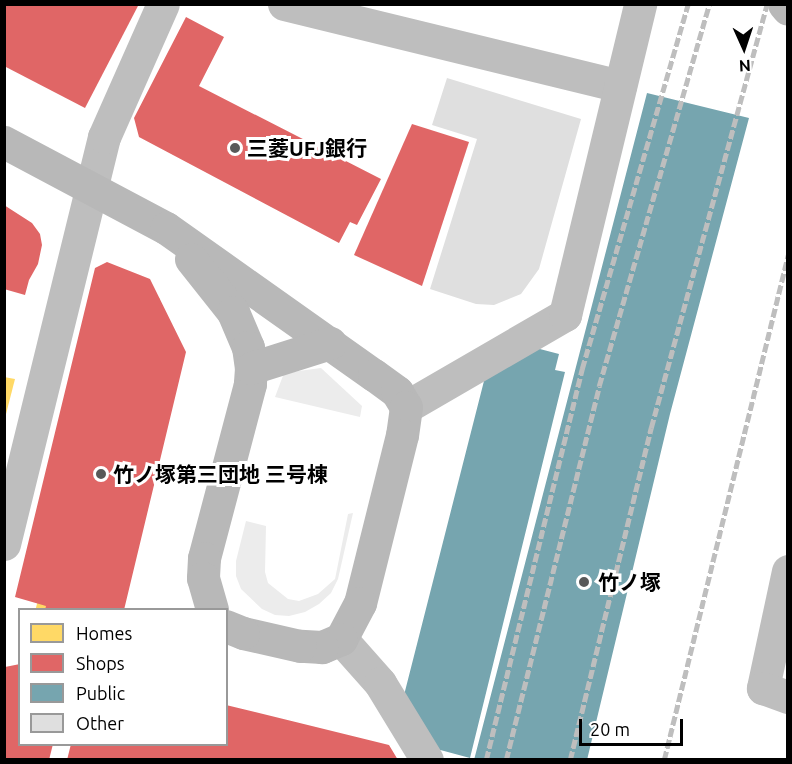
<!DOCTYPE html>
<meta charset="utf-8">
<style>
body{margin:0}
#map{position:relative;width:792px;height:764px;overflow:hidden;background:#fff;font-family:Ubuntu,"Noto Sans JP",sans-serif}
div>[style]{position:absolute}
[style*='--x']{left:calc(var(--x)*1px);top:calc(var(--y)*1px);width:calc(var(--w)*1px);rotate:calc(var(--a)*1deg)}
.green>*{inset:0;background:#ececec}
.homes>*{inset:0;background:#ffd966;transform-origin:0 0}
.shops>*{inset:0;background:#e06666}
.public>*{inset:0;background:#76a5af}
.building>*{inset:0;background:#dfdfdf}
.street>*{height:33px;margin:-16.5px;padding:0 16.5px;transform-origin:16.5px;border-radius:16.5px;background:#bebebe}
.secondary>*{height:33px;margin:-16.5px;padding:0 16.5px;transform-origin:16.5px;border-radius:16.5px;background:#b8b8b8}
.rail>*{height:4.5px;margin-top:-2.25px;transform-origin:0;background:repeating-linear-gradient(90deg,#bebebe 0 9px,transparent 0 12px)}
.dots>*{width:16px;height:16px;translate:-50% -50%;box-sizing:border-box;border:3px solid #fff;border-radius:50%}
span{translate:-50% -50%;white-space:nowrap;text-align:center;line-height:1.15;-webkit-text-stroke:6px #fff;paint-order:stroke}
.poi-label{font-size:21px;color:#000;font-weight:700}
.left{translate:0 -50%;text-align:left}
.frame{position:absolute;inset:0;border:6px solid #000;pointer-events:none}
.legend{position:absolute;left:18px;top:608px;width:210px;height:138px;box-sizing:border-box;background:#fff;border:2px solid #999;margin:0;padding:8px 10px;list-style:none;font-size:18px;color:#000}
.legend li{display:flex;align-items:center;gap:12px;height:30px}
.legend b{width:30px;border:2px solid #999}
.north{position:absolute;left:714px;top:18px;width:60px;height:60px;-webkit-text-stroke:4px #fff;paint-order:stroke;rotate:177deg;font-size:16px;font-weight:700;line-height:24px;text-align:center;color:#000}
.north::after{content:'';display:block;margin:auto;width:21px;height:27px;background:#000;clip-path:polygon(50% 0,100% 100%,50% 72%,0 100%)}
.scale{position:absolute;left:579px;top:719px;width:104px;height:27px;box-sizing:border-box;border:3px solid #000;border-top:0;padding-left:8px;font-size:18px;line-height:21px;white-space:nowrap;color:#000;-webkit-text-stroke:4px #fff;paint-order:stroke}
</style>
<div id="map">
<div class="green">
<div style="clip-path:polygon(321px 368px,362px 406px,360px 417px,275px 397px,284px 373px)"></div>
<div style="clip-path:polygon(353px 513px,338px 579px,331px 593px,319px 604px,305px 612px,289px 616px,275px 615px,262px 609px,241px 589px,236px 576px,236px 561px,246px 521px,266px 526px,265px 572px,268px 583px,288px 599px,299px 601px,318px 594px,335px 579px,348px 514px)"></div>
</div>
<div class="homes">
<div style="clip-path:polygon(4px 4px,75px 4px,124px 30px,98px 78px,14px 34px,4px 52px)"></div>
<div style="left:116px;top:287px;width:45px;height:333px;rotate:14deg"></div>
<div style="clip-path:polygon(4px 377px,15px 379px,5px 418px,4px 418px)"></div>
</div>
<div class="shops">
<div style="clip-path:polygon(4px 4px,139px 4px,85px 108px,4px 66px)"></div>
<div style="clip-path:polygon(186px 17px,224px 37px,199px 86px,381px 179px,357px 225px,350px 222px,339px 243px,139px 137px,134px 118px)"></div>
<div style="clip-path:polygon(412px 124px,469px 142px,422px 286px,354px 255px)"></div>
<div style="clip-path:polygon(4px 205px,32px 223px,40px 234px,42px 245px,38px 264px,29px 280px,25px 295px,4px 289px)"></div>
<div style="clip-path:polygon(107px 262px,150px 279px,186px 352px,124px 610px,45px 610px,46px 606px,15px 597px,95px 268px)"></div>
<div style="clip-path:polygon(20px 664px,20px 744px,53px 744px,49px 760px,4px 760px,4px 670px,5px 667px)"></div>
<div style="clip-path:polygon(226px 705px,389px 745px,398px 760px,67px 760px,71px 744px,226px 744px)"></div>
</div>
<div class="public">
<div style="clip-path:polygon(647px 93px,749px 118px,670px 414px,587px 760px,474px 760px)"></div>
<div style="clip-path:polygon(536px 348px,559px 354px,555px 370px,565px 372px,470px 758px,433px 748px,402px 703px,485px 377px)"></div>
</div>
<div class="building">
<div style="clip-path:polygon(447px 78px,581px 119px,539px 269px,521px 294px,494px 305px,476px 304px,430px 289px,477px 139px,432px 125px)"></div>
</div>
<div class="street">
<div style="--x:284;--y:4;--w:346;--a:13.7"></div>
<div style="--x:406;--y:407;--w:184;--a:-30.1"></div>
<div style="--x:565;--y:315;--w:320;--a:-76.4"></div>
<div style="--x:4;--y:544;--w:419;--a:-76.2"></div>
<div style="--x:104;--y:137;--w:145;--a:-66.1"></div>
<div style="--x:788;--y:571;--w:120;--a:102.1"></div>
<div style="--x:763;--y:688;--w:27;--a:20"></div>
<div style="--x:341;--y:639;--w:59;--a:48.4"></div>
<div style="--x:380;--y:683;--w:90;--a:58.6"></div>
</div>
<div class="secondary">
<div style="--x:784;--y:4;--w:6;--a:51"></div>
<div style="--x:4;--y:142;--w:183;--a:28"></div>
<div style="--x:166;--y:228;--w:255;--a:35.3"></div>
<div style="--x:374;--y:375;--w:29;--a:36"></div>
<div style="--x:397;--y:392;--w:17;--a:59"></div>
<div style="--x:406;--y:407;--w:28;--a:98"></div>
<div style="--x:402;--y:435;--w:173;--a:104"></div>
<div style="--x:360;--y:603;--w:41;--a:117.8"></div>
<div style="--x:341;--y:639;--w:21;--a:157"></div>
<div style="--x:322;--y:647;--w:22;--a:-177"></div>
<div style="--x:300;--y:646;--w:58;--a:-167.2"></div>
<div style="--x:243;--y:633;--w:18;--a:-158"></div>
<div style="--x:191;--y:259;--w:68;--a:51.6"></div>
<div style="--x:233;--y:312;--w:38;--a:67"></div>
<div style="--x:248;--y:347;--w:21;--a:82"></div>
<div style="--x:251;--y:368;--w:16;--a:94"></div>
<div style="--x:250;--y:384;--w:180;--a:104.8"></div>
<div style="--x:204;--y:558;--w:20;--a:93"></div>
<div style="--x:203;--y:578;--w:33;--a:74"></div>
<div style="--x:251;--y:368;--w:83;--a:-17.6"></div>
</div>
<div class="rail">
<div style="--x:486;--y:760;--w:403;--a:-76.2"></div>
<div style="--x:582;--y:369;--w:380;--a:-73.8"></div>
<div style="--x:506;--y:760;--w:385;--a:-76"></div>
<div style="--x:599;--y:386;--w:398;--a:-73.9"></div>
<div style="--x:570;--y:760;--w:342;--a:-76.3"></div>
<div style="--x:651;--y:428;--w:440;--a:-74.7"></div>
<div style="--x:664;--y:760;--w:520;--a:-76.2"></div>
</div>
<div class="dots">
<div style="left:235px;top:148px;background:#595959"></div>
<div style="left:101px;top:474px;background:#595959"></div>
<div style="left:584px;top:582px;background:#595959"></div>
</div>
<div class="poi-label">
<span class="left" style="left:247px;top:148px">三菱UFJ銀行</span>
<span class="left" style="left:113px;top:474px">竹ノ塚第三団地 三号棟</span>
<span class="left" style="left:598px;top:582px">竹ノ塚</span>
</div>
<div class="frame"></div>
<ul class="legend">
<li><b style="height:16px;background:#ffd966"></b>Homes</li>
<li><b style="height:16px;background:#e06666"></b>Shops</li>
<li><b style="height:16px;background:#76a5af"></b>Public</li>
<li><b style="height:16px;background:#dfdfdf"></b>Other</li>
</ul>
<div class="north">N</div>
<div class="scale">20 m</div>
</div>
